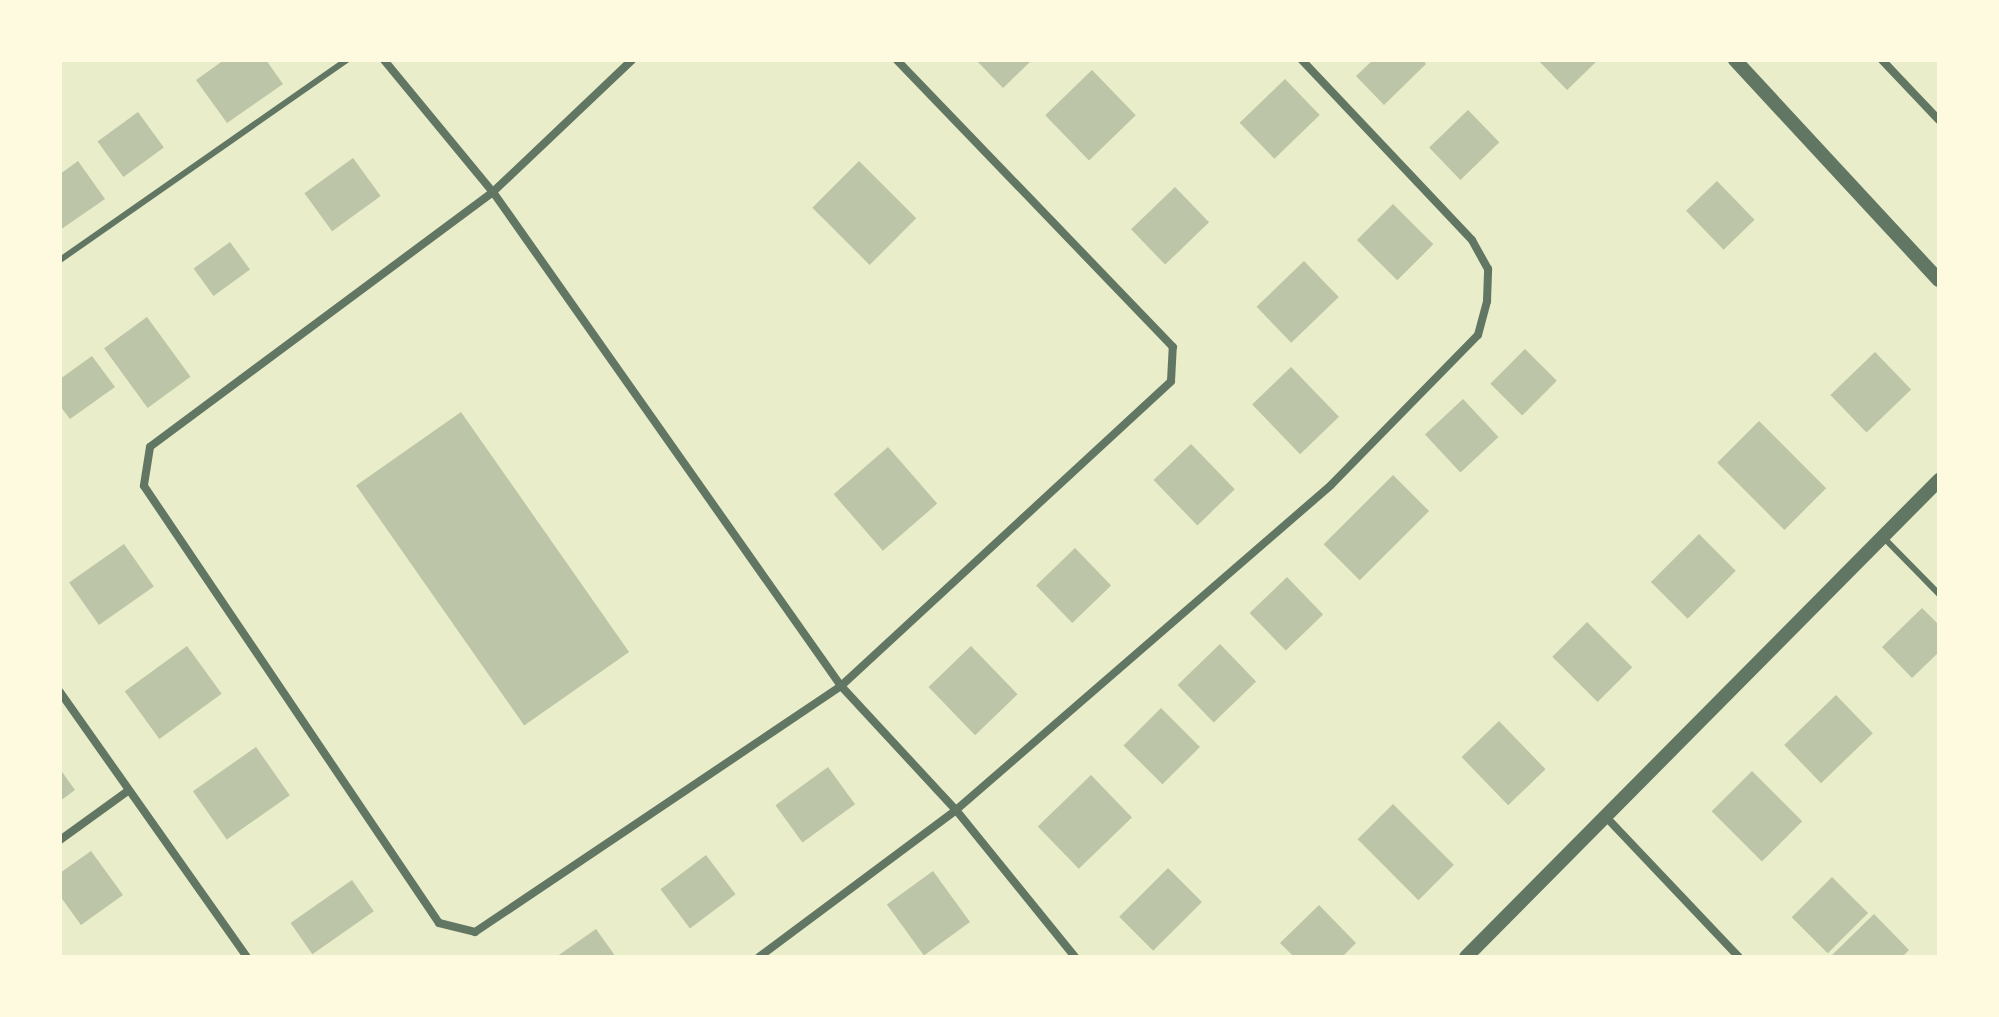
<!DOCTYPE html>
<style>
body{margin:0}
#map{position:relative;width:1999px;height:1017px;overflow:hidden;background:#e9edc9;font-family:Lato,sans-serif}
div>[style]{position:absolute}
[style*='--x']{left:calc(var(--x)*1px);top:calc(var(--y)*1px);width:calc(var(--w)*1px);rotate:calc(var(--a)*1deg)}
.building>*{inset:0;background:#bcc5a7;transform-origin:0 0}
.service>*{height:6px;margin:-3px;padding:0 3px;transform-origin:3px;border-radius:3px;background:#617663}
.minor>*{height:8px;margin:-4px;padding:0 4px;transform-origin:4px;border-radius:4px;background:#617663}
.tertiary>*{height:14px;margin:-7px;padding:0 7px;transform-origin:7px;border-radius:7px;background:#617663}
span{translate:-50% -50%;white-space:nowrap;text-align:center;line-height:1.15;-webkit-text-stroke:7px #fefae0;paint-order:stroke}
.frame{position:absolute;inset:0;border:62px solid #fefae0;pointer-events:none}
</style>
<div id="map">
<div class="building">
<div style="clip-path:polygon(224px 60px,266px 60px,283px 84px,227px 123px,196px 80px)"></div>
<div style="clip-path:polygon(976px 60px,1032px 60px,1003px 88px)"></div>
<div style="clip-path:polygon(1373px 60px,1423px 60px,1426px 64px,1384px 105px,1356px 76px)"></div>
<div style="clip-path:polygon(1538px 60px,1598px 60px,1567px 90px)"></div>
<div style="left:1092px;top:70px;width:63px;height:65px;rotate:46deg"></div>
<div style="left:1285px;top:79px;width:50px;height:63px;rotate:46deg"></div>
<div style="left:1468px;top:110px;width:45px;height:54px;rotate:46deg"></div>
<div style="left:138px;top:112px;width:44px;height:50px;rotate:54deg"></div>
<div style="left:353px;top:158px;width:47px;height:60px;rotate:54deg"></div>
<div style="clip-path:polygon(78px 161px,105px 199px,60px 230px,60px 174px)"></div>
<div style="left:859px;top:161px;width:81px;height:66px;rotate:45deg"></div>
<div style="left:1717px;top:181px;width:54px;height:43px;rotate:46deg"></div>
<div style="left:1175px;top:187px;width:49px;height:61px;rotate:46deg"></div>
<div style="left:1393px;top:204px;width:57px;height:51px;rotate:45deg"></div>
<div style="left:230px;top:242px;width:34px;height:45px;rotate:54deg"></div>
<div style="left:1304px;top:261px;width:50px;height:66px;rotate:46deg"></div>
<div style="left:147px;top:317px;width:74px;height:53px;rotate:54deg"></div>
<div style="left:1525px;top:349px;width:45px;height:49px;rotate:45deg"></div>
<div style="left:1875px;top:352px;width:52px;height:62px;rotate:46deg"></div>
<div style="clip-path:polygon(92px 356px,115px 387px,70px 419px,60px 406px,60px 379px)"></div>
<div style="left:1291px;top:367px;width:69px;height:54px;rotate:46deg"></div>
<div style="left:1463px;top:399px;width:52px;height:52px;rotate:47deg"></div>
<div style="left:461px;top:412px;width:293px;height:128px;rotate:55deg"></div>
<div style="left:1759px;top:421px;width:95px;height:59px;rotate:45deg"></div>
<div style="left:1191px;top:444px;width:63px;height:52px;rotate:46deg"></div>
<div style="left:888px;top:447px;width:75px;height:72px;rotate:49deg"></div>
<div style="left:1393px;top:475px;width:51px;height:98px;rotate:45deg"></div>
<div style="left:1699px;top:534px;width:52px;height:68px;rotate:45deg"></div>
<div style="left:124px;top:544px;width:52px;height:67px;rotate:55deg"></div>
<div style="left:1075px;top:548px;width:52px;height:54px;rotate:46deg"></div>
<div style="left:1287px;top:577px;width:52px;height:52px;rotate:46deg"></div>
<div style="clip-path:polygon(1922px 608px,1939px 625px,1939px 652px,1912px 678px,1882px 647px)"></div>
<div style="left:1587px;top:622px;width:64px;height:49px;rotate:45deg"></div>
<div style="left:1220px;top:644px;width:52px;height:59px;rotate:46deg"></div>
<div style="left:187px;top:646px;width:59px;height:77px;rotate:54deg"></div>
<div style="left:971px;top:646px;width:67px;height:59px;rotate:46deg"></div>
<div style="left:1836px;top:695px;width:53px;height:72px;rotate:46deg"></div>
<div style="left:1161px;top:708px;width:55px;height:53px;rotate:45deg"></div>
<div style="left:1499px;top:721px;width:67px;height:52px;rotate:46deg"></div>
<div style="left:256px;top:747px;width:59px;height:77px;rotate:55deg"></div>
<div style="left:828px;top:767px;width:46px;height:65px;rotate:54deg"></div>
<div style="clip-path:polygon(60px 769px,75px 790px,60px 801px)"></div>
<div style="left:1752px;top:771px;width:71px;height:57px;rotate:45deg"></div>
<div style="left:1091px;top:775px;width:59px;height:74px;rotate:46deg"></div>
<div style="left:1393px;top:804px;width:86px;height:50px;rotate:45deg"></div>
<div style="clip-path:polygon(91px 851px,123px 895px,81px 925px,60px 896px,60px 873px)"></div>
<div style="left:706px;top:855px;width:49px;height:57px;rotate:53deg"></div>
<div style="left:1168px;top:868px;width:48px;height:69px;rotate:45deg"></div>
<div style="left:933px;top:871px;width:63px;height:57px;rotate:54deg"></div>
<div style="left:1832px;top:877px;width:51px;height:57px;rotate:45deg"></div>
<div style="left:352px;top:880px;width:38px;height:75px;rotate:55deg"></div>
<div style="clip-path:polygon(1319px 905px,1356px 943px,1342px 957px,1294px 957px,1280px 943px)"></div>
<div style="clip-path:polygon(1874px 914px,1909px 950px,1902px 957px,1835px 957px,1832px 955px)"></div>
<div style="clip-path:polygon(596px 929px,616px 957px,556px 957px)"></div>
</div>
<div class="service">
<div style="--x:60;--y:260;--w:350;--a:-34.9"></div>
<div style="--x:1883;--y:537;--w:80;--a:45.5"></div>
</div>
<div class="minor">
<div style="--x:384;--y:60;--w:171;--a:50.5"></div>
<div style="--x:493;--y:192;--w:604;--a:54.84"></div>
<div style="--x:841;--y:686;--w:169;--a:47.2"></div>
<div style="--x:956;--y:810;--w:189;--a:51"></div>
<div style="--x:632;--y:60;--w:192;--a:136.5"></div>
<div style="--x:493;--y:192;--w:427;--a:143.4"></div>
<div style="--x:150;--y:447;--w:39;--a:99"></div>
<div style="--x:144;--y:486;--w:527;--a:55.98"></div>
<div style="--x:439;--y:923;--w:37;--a:14"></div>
<div style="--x:475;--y:932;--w:441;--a:-33.9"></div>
<div style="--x:841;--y:686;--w:449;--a:-42.7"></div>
<div style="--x:1171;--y:381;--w:34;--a:-87"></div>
<div style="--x:1173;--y:347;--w:398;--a:-133.9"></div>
<div style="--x:1882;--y:60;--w:83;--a:46.5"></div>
<div style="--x:60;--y:692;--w:324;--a:54.8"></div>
<div style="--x:1606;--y:817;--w:193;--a:46.5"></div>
<div style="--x:60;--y:840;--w:84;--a:-35.8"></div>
<div style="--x:759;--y:957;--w:246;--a:-36.7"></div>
<div style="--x:956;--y:810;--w:496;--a:-40.9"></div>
<div style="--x:1331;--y:485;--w:210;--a:-45.6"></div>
<div style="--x:1478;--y:335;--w:35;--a:-75"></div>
<div style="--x:1487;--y:301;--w:32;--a:-88"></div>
<div style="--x:1488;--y:269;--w:33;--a:-119"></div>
<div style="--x:1472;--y:240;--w:248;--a:-133.4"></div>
</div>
<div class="tertiary">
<div style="--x:1735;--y:60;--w:300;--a:47.2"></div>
<div style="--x:1466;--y:957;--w:672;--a:-45.24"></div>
</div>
<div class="frame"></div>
</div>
